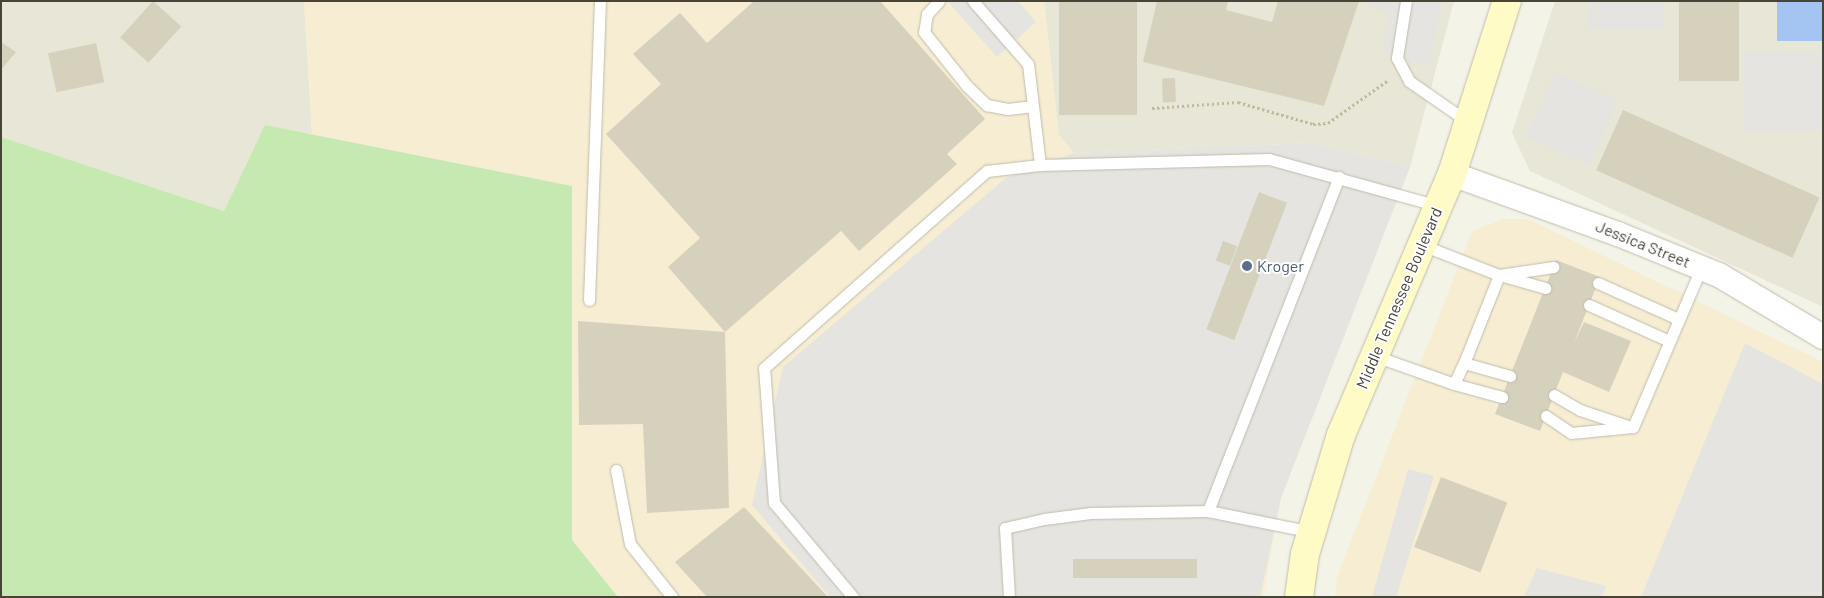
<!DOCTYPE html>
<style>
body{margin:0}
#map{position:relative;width:1824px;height:598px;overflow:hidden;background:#f4f3e8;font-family:Barlow,sans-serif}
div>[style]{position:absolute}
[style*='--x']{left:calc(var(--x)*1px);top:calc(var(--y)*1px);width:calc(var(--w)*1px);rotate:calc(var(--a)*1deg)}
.residential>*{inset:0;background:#e8e6d6}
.commercial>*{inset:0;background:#f6edd3}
.green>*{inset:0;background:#c5e9b1}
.parking>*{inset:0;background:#e5e4e0;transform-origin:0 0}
.water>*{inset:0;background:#a4c4f1;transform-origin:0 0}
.building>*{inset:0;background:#d6d1bd;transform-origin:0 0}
.path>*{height:3px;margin-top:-1.5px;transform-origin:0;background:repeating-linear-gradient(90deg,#c2bb9b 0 2.5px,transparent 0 5px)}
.roads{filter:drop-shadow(0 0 1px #c0bcaa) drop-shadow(0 0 1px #c0bcaa)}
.lane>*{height:11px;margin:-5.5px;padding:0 5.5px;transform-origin:5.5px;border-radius:5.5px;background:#fff}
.street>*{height:24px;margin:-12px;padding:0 12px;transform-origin:12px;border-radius:12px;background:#fff}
.secondary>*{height:28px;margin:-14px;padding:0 14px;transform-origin:14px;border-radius:14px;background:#fffbc7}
.dots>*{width:14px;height:14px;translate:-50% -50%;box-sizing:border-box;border:2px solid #fff;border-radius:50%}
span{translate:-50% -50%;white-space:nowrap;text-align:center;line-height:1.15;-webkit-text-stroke:4px #fff;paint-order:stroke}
.street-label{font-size:16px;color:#484437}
.service-label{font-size:16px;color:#4e5e75}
.left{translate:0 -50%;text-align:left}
.frame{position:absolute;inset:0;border:2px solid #484437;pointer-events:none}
</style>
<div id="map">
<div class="residential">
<div style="clip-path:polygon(1px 1px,304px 1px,312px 134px,265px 126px,224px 211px,1px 137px)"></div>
<div style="clip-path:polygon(1044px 1px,1454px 1px,1410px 167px,1313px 143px,1074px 153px,1059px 135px)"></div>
<div style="clip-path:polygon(1555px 1px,1823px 1px,1823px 307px,1530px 171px,1512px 133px)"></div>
</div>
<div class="commercial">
<div style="clip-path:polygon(304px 1px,1044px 1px,1059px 135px,1074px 153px,1313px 143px,1410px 167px,1281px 498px,1263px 597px,618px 597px,572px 540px,572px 186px,312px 134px)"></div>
<div style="clip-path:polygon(1504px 219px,1528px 219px,1823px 362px,1823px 597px,1335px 597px,1337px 577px,1472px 231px)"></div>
</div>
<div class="green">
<div style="clip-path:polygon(265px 125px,572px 186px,572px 540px,618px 597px,1px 597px,1px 137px,224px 211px)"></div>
</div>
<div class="parking">
<div style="clip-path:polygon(947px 1px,1018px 1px,1036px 22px,997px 57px)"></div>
<div style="clip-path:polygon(1369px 1px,1443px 1px,1428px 66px,1382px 52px,1389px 13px,1368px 7px)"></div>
<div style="left:1588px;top:1px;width:76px;height:28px"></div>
<div style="left:1823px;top:51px;width:80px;height:79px;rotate:90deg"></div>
<div style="left:1555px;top:72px;width:69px;height:71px;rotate:24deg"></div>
<div style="clip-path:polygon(1313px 143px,1410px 167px,1281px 498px,1260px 597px,830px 597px,752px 505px,783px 367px,1007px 177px,1074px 153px)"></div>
<div style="clip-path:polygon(1745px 343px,1823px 384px,1823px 597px,1641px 597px)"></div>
<div style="clip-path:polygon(1408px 469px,1434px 476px,1396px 597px,1372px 597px)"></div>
<div style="clip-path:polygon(1537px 568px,1606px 586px,1602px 597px,1524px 597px)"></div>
</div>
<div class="water">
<div style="left:1777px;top:1px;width:46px;height:40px"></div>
</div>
<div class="building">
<div style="left:153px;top:1px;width:38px;height:49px;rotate:42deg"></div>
<div style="clip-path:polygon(754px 1px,880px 1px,985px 119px,947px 154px,957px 164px,859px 251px,841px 231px,725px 332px,729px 508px,647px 513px,643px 424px,579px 425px,578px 321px,725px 332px,668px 267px,700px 238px,606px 134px,661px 84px,633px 54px,680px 13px,707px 43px)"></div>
<div style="left:1059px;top:1px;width:78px;height:114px"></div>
<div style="clip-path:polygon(1157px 1px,1228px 1px,1226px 10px,1272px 22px,1278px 1px,1359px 1px,1324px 106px,1143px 62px)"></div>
<div style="left:1679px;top:1px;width:60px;height:80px"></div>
<div style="clip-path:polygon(1px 42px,16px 52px,1px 70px)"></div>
<div style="left:96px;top:43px;width:40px;height:49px;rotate:78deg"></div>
<div style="left:1175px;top:78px;width:24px;height:13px;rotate:88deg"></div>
<div style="left:1623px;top:110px;width:215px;height:66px;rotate:24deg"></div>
<div style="left:1259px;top:192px;width:30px;height:147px;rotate:21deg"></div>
<div style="left:1223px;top:241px;width:15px;height:21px;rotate:20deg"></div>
<div style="clip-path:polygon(1556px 260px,1600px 277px,1574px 343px,1584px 322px,1631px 341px,1609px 392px,1563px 372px,1540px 431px,1495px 414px)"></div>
<div style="left:1441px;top:477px;width:71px;height:75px;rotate:21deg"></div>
<div style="clip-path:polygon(744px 507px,828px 597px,707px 597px,675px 562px)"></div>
<div style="left:1197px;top:559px;width:19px;height:124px;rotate:90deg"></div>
</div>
<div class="path">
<div style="--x:1152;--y:108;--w:86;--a:-4"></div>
<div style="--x:1238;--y:102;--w:78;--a:16.3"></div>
<div style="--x:1313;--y:124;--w:15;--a:-4"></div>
<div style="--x:1328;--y:123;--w:74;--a:-35.6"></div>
</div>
<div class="roads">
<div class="lane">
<div style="--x:939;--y:1;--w:18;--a:133"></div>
<div style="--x:927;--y:14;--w:18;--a:99"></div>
<div style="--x:924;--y:32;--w:69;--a:51.5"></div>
<div style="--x:967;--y:86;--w:28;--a:44"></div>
<div style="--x:987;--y:105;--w:21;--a:11"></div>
<div style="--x:1008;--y:109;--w:25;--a:-7"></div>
<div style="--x:973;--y:1;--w:84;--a:48.9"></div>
<div style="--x:1028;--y:64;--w:102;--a:83.2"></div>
<div style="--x:1406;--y:1;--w:58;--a:99"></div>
<div style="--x:1397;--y:58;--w:26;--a:62"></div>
<div style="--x:1409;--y:81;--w:72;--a:34.8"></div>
<div style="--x:1499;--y:275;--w:55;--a:-8.4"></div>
<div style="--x:1503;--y:276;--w:44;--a:15.9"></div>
<div style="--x:1598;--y:283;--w:88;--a:24.2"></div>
<div style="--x:589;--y:300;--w:299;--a:-87.9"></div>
<div style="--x:1589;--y:305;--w:88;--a:24.2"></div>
<div style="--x:1375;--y:356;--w:84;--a:19.5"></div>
<div style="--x:1454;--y:384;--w:23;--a:-65"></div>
<div style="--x:1464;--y:363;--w:95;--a:-68.3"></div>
<div style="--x:1499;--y:275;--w:83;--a:-158.7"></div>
<div style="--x:1464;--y:363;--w:48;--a:15.8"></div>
<div style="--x:1454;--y:384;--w:50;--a:15.2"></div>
<div style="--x:1554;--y:395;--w:30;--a:30"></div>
<div style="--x:1580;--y:410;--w:51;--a:18.4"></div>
<div style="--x:1546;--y:416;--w:30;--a:34"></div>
<div style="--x:1571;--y:433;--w:62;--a:-5.5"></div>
<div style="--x:1633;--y:427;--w:173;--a:-66.8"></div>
<div style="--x:616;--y:470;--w:75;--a:79.3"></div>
<div style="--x:630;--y:544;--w:68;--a:51.6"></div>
<div style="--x:1208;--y:511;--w:359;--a:-68.6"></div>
<div style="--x:853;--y:597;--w:123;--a:-130"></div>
<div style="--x:774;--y:503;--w:135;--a:-94.2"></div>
<div style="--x:764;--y:368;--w:298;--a:-41.5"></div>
<div style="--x:987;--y:171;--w:53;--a:-6.5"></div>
<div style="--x:1040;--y:165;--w:229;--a:-1.5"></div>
<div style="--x:1269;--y:159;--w:176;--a:15.5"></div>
<div style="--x:1009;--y:597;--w:69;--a:-93.3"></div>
<div style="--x:1005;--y:528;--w:40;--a:-13"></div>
<div style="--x:1044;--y:519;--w:47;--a:-7.3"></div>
<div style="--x:1091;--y:513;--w:117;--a:-1"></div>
<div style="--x:1208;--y:511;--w:106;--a:11.4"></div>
</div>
<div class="street">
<div style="--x:1452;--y:174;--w:177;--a:19.9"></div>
<div style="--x:1618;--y:234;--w:109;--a:22.1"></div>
<div style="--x:1719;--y:275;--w:121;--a:30.8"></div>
</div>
<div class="secondary">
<div style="--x:1299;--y:597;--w:43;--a:-82.1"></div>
<div style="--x:1305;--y:554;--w:124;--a:-73.2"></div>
<div style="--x:1341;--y:435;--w:284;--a:-67"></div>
<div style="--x:1452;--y:174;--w:182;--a:-72.4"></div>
</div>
</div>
<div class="dots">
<div style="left:1247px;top:266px;background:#5c6f8a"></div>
</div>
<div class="street-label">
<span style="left:1643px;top:244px;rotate:22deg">Jessica Street</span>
<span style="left:1399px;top:298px;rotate:-67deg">Middle Tennessee Boulevard</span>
</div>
<div class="service-label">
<span class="left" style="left:1257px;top:266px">Kroger</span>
</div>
<div class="frame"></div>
</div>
